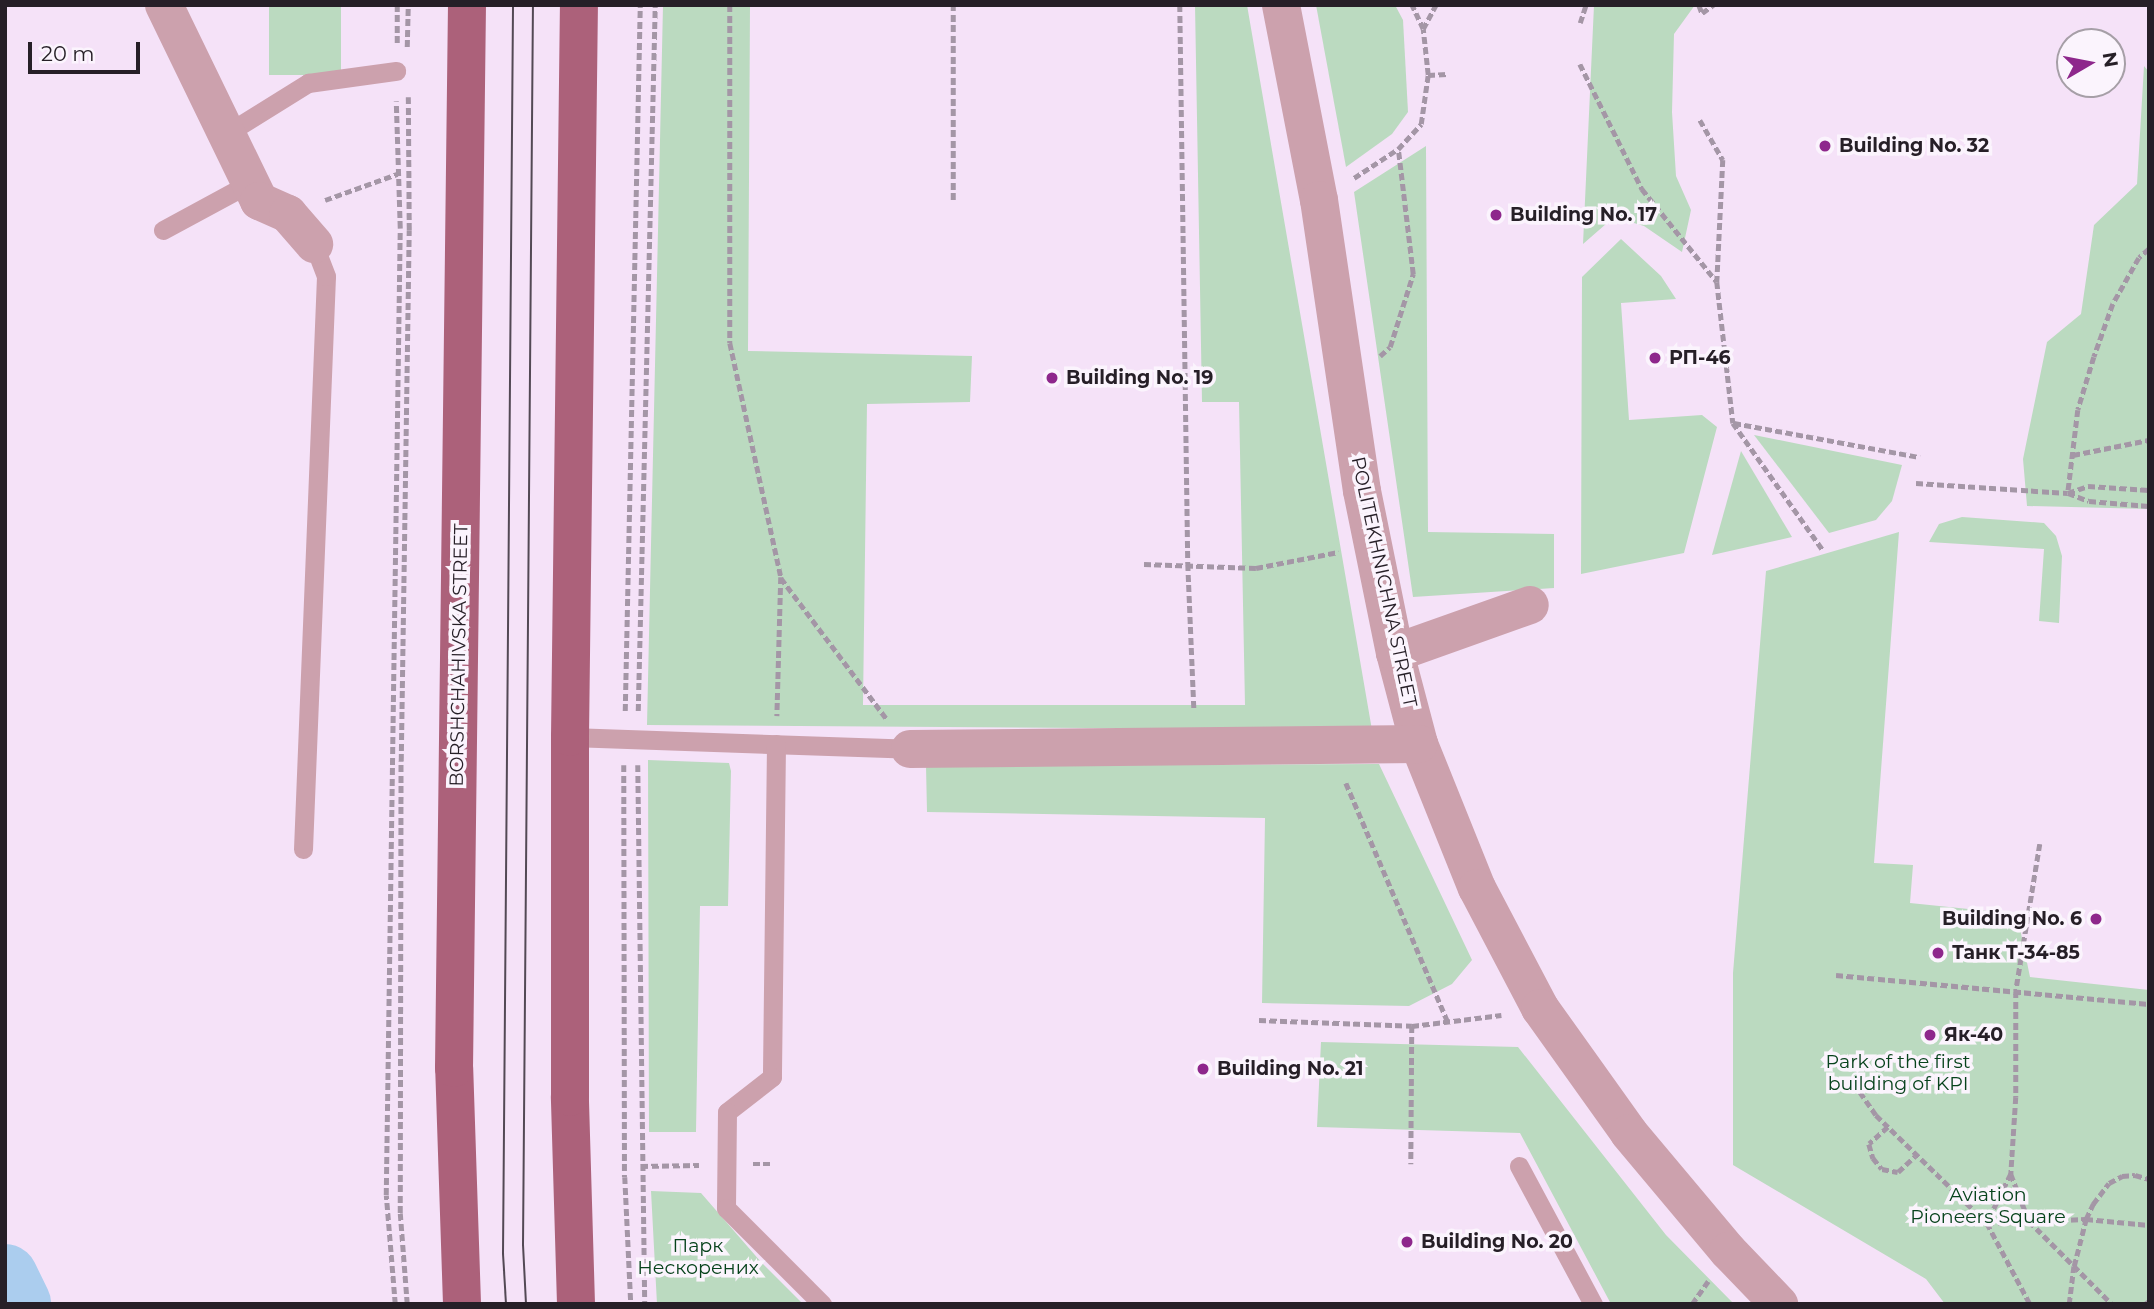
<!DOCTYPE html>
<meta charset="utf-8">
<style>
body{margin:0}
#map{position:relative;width:2154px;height:1309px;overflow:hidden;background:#f5e2f8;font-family:Montserrat,sans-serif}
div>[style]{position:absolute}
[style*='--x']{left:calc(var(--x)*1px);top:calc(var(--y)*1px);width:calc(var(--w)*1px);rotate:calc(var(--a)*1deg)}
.green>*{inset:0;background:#bbdac0;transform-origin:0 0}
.river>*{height:66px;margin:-33px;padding:0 33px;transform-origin:33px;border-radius:33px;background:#abcdee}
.path>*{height:4.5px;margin-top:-2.25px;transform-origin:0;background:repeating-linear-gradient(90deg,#a496a6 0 7px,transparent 0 10.5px)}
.lane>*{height:19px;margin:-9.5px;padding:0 9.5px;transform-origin:9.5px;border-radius:9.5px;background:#cca1ad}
.street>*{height:38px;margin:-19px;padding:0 19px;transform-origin:19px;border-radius:19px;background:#cca1ad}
.primary>*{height:38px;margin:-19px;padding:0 19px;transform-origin:19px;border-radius:19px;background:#ac617a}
.tram>*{height:2px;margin:-1px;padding:0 1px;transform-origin:1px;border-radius:1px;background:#534955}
.dots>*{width:19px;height:19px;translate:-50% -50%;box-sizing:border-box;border:4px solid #fbf4fd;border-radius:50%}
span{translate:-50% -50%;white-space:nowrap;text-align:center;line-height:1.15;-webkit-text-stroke:7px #fbf4fd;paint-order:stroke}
.poi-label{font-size:19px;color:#261f27;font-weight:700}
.left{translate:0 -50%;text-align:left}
.right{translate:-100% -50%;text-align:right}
.street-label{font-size:19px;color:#261f27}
.park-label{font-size:19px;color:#07431c}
.frame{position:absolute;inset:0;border:7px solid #261f27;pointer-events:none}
.north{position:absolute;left:2056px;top:28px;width:70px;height:70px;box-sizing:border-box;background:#fbf4fd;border:2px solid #a69fa7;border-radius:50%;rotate:80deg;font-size:19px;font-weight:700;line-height:28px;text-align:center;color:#261f27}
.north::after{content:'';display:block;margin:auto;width:24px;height:32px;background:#8e278c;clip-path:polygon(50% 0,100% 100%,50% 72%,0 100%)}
.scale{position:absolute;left:28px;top:42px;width:112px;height:32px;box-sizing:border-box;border:4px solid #261f27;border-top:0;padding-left:9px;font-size:21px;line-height:24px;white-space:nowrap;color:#261f27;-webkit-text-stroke:5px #fbf4fd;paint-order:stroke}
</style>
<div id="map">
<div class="green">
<div style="left:269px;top:5px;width:72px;height:70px"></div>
<div style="clip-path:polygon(663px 5px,750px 5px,748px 351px,972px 356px,970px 402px,867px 404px,863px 705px,1245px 705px,1239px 402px,1202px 402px,1195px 5px,1247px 5px,1372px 730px,647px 725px)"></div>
<div style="clip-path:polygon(1316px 5px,1395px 5px,1403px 20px,1408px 112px,1392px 134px,1346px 167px)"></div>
<div style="clip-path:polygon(1594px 5px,1695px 5px,1674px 34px,1672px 112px,1676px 176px,1691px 210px,1682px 252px,1644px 226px,1614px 217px,1583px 244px)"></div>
<div style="clip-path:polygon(2144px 66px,2149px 72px,2149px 509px,2027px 506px,2023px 459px,2047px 342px,2081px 314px,2094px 225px,2137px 184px)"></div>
<div style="clip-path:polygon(1426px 146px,1428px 532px,1554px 534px,1554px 588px,1413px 597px,1354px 192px)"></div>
<div style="clip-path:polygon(1621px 239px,1661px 276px,1676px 299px,1621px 303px,1629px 420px,1702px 415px,1717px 427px,1684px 553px,1581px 574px,1582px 277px)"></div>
<div style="clip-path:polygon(1754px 435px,1902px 465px,1892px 501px,1876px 520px,1829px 533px)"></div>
<div style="clip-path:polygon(1741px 451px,1792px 537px,1712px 555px)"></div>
<div style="clip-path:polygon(1962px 517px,2044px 523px,2056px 536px,2062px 556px,2059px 623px,2039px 621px,2044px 549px,1929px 542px,1939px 524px)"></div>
<div style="clip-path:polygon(1899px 532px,1874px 863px,1913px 865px,1910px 903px,2017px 914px,2030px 977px,2149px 990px,2149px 1304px,1945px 1304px,1926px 1279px,1733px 1165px,1733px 973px,1766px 571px)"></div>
<div style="clip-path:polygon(648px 760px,729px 763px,731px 771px,728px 906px,700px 906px,696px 1132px,649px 1132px)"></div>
<div style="clip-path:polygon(1379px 764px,1472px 960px,1452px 984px,1409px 1006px,1262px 1003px,1265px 818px,927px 812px,926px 766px)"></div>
<div style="clip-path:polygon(1321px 1042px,1518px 1047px,1666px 1235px,1734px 1304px,1611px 1304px,1520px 1133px,1317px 1127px)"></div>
<div style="clip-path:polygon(651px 1191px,701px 1193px,761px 1262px,803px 1304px,657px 1304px)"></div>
</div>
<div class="river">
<div style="--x:5;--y:1277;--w:30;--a:64"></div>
</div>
<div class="path">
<div style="--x:730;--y:5;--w:338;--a:90"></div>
<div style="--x:730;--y:343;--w:239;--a:77.7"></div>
<div style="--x:781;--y:577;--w:139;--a:91.6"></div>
<div style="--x:1180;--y:5;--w:559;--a:89.18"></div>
<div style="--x:1188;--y:564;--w:144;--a:87.6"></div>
<div style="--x:1699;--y:5;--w:9;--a:69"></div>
<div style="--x:1702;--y:13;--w:14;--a:-36"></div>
<div style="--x:1580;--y:23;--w:19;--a:-72"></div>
<div style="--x:1423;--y:29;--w:27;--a:-62"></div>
<div style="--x:397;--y:43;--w:38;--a:-90"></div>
<div style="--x:407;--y:47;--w:42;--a:-88.6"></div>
<div style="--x:1580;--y:64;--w:140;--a:63.6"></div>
<div style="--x:1642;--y:189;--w:119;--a:51.1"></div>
<div style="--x:1717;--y:282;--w:142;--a:83.5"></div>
<div style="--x:1733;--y:423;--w:156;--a:54.7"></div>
<div style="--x:1428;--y:75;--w:19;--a:-3"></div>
<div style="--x:1700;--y:120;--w:46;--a:60.1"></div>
<div style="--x:1723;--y:160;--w:122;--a:92.8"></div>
<div style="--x:1354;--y:178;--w:53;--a:-33.4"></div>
<div style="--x:1398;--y:149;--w:34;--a:-47"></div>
<div style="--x:1421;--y:124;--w:49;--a:-81.9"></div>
<div style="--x:1428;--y:75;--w:46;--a:-96.2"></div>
<div style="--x:1423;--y:29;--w:26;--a:-115"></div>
<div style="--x:325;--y:200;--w:77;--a:-19.9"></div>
<div style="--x:953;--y:200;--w:195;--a:-90"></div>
<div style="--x:2149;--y:249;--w:13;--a:138"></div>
<div style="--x:2139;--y:258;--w:53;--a:119.5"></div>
<div style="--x:2113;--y:304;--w:56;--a:109.7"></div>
<div style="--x:2094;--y:357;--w:55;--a:106.8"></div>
<div style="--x:2078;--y:410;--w:84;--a:96.9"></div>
<div style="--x:2068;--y:493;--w:21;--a:-19"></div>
<div style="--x:2088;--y:486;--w:61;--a:3.8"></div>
<div style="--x:1380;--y:356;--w:13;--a:-42"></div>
<div style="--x:1390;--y:347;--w:77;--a:-72.5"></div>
<div style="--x:1413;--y:274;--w:126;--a:-96.8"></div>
<div style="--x:1734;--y:423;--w:189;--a:10.4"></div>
<div style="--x:2073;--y:455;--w:77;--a:-11.2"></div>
<div style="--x:1916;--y:483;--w:152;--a:3.8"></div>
<div style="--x:2068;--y:493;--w:22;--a:21"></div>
<div style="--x:2089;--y:501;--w:60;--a:4.8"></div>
<div style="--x:1144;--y:564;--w:112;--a:2"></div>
<div style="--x:1256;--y:568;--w:84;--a:-11"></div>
<div style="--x:781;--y:578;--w:176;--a:53.1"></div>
<div style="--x:625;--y:711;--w:706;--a:-88.78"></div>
<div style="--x:638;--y:711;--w:706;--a:-88.62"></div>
<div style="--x:624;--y:765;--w:412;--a:89.9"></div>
<div style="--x:625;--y:1177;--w:127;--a:87.3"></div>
<div style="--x:638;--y:765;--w:539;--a:89.26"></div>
<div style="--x:1346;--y:783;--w:262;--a:66.9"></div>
<div style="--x:2040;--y:844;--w:149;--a:99.3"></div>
<div style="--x:2016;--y:991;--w:106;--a:90"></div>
<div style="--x:2016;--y:1097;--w:77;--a:93.7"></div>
<div style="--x:2011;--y:1174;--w:55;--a:116.1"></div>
<div style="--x:1987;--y:1223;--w:99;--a:-2.3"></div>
<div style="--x:2086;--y:1219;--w:63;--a:5.4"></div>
<div style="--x:1836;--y:975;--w:314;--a:5.3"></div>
<div style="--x:1259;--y:1020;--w:153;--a:2.2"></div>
<div style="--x:1412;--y:1026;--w:138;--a:90.4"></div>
<div style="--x:1412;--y:1026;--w:90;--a:-7"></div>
<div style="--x:1857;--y:1078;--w:14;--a:78"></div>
<div style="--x:1860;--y:1092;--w:28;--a:55"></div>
<div style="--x:1876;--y:1115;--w:155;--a:44.2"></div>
<div style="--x:1987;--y:1223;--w:92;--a:62"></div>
<div style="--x:1888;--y:1127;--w:25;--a:138"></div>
<div style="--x:1869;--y:1144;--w:15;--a:74"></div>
<div style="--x:1873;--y:1158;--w:14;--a:51"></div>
<div style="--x:1882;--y:1169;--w:16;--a:11"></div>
<div style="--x:1898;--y:1172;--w:23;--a:-43"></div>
<div style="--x:753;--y:1164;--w:20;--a:0"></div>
<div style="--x:641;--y:1166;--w:58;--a:-1"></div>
<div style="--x:2011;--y:1174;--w:50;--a:69"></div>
<div style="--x:2029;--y:1221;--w:117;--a:45"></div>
<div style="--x:395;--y:1304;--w:109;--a:-94.7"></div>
<div style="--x:386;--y:1195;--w:967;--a:-89.17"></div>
<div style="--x:400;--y:228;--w:127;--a:-91.8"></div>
<div style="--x:407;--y:1304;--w:91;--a:-94.4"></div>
<div style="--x:400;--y:1213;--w:452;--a:-89.9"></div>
<div style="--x:401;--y:761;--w:531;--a:-89.14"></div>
<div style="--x:409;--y:230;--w:133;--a:-90.4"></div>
<div style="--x:1692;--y:1304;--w:28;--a:-55"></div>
<div style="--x:2069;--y:1304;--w:38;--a:-83"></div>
<div style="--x:2074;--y:1266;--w:49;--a:-75.7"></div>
<div style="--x:2086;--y:1219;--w:17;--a:-65"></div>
<div style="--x:2093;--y:1204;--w:26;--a:-53"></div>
<div style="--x:2109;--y:1183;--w:15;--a:-28"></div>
<div style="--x:2122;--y:1176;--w:13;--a:-4"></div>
<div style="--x:2135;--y:1175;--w:15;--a:16"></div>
<div style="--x:2122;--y:1304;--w:13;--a:0"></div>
<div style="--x:2145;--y:1304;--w:5;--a:-37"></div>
</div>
<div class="lane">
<div style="--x:226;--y:134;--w:97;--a:-31.9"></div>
<div style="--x:308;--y:83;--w:89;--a:-7.8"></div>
<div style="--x:163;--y:230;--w:99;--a:-28.4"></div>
<div style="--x:570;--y:737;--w:340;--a:2"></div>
<div style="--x:776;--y:744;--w:333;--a:90.7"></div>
<div style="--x:772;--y:1077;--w:57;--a:142.1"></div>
<div style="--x:727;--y:1112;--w:96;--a:90.6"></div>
<div style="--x:726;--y:1208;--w:136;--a:45"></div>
<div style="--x:303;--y:849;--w:573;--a:-87.7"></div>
<div style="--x:326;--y:276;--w:34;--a:-111"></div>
<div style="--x:1519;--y:1166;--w:157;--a:61.8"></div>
</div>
<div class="street">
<div style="--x:164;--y:5;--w:218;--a:64.1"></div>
<div style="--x:259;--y:201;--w:32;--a:24"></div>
<div style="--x:288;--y:214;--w:40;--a:49"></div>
<div style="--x:1281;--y:5;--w:199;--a:79"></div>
<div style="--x:1319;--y:200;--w:294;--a:81.6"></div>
<div style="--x:1362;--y:491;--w:165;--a:78.5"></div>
<div style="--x:1395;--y:653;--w:94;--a:75.2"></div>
<div style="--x:1419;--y:744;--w:155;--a:68.1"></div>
<div style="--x:1477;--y:888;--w:136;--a:62.3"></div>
<div style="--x:1540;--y:1008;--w:153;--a:54.5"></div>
<div style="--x:1629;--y:1133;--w:154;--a:50"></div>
<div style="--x:1728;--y:1251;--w:74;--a:46.1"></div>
<div style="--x:1395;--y:653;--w:143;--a:-19.6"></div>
<div style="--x:910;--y:749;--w:509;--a:-0.56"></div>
</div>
<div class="primary">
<div style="--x:462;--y:1304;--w:236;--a:-91.9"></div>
<div style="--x:454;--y:1068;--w:1063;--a:-89.3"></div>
<div style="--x:576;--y:1304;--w:207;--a:-91.7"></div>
<div style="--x:570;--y:1097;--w:360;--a:-90"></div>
<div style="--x:570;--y:737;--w:732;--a:-89.3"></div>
</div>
<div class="tram">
<div style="--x:506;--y:1304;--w:51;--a:-93.4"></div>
<div style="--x:503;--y:1253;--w:1248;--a:-89.54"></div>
<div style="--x:526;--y:1304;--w:59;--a:-92.9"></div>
<div style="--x:523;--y:1245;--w:1240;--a:-89.54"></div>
</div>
<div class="dots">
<div style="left:1825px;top:146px;background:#8e278c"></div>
<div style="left:1496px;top:215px;background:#8e278c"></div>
<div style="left:1655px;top:358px;background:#8e278c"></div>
<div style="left:1052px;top:378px;background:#8e278c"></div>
<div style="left:2096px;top:919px;background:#8e278c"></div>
<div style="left:1938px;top:953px;background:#8e278c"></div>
<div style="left:1930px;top:1035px;background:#8e278c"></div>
<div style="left:1203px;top:1069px;background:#8e278c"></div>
<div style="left:1407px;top:1242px;background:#8e278c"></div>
</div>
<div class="poi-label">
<span class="left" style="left:1839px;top:146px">Building No. 32</span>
<span class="left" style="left:1510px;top:215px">Building No. 17</span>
<span class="left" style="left:1669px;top:358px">РП-46</span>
<span class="left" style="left:1066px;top:378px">Building No. 19</span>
<span class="right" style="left:2082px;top:919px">Building No. 6</span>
<span class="left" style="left:1952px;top:953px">Танк Т-34-85</span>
<span class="left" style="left:1944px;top:1035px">Як-40</span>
<span class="left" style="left:1217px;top:1069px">Building No. 21</span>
<span class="left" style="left:1421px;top:1242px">Building No. 20</span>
</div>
<div class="street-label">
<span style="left:1384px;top:582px;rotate:78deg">POLITEKHNICHNA STREET</span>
<span style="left:459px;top:655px;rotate:-89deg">BORSHCHAHIVSKA STREET</span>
</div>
<div class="park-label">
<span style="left:1898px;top:1073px">Park of the first<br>building of KPI</span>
<span style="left:1988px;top:1206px">Aviation<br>Pioneers Square</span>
<span style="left:698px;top:1257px">Парк<br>Нескорених</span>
</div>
<div class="frame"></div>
<div class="north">N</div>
<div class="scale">20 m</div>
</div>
